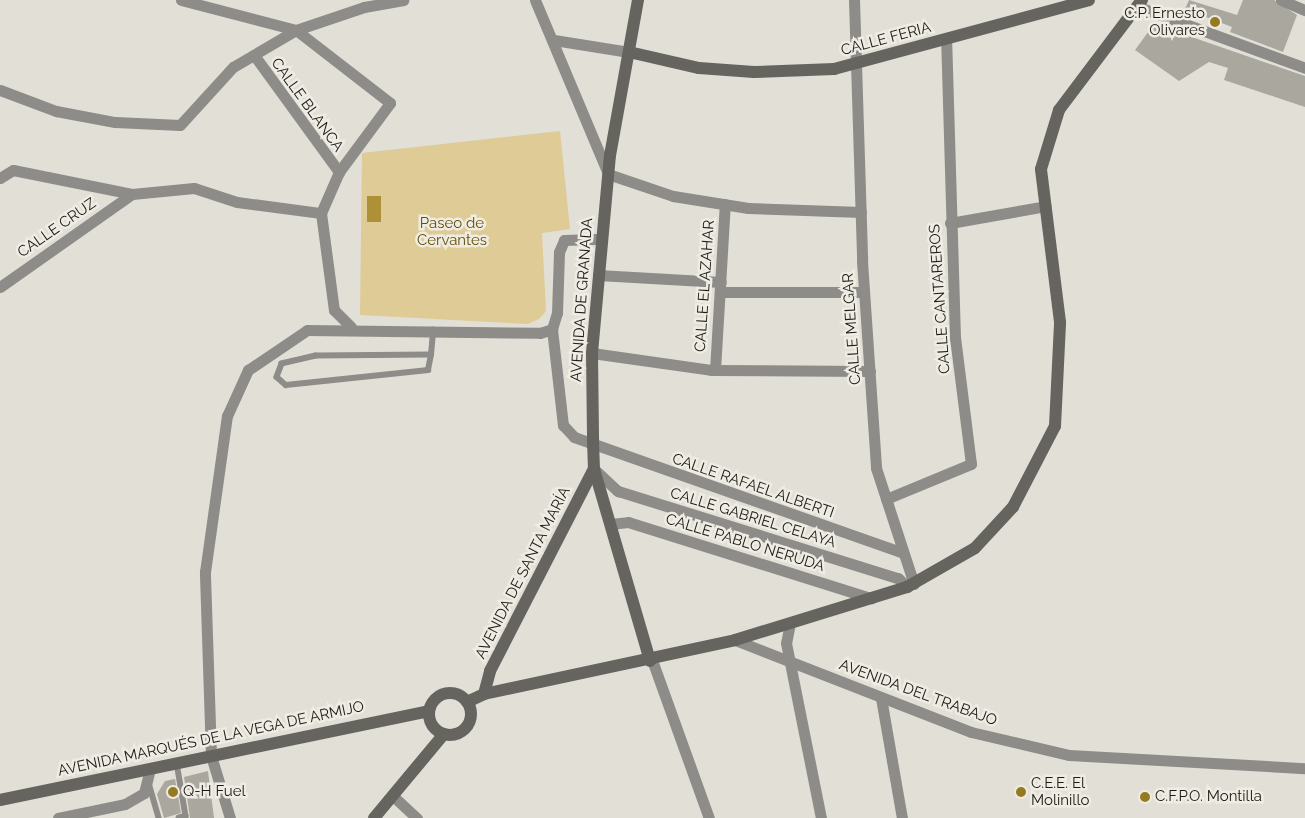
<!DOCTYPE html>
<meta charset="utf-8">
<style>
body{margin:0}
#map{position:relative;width:1305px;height:818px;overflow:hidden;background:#e2dfd7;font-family:Raleway,sans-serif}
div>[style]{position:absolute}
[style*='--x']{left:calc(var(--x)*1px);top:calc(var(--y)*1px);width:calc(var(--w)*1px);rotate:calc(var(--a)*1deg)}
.green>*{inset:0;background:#dfcb95}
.water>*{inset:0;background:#ae9036;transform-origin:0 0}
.building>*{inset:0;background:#aaa79f}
.lane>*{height:5.5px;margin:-2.75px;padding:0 2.75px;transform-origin:2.75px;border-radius:2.75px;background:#8d8c88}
.street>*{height:11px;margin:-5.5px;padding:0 5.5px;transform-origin:5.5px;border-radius:5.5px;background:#8d8c88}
.secondary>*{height:12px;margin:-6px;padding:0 6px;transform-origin:6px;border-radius:6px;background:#66645f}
.secondary>.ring{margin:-6px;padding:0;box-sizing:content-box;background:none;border:12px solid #66645f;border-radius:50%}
.dots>*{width:14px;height:14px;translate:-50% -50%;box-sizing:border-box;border:2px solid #efece4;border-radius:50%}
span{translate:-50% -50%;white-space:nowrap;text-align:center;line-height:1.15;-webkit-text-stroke:5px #efece4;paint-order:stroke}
.poi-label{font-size:15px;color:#1c1b18}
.right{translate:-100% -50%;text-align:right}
.left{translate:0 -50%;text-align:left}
.street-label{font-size:15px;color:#1c1b18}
.park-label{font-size:15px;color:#645009}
</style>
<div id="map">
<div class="green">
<div style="clip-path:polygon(560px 131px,570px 229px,542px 233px,546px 311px,539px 319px,528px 324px,360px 315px,362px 153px)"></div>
</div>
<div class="water">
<div style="left:367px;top:196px;width:14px;height:26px"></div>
</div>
<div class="building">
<div style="clip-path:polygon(1189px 0,1237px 15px,1243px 0,1274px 0,1297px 15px,1283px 52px,1230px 32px,1232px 27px,1185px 9px)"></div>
<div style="clip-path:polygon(1154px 24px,1305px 76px,1305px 107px,1224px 80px,1228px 68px,1209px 62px,1179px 81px,1135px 50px)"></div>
<div style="clip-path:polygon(208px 771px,214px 818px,190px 818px,184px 777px)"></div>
<div style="clip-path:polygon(175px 779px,181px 813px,164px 818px,157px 794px,165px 781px)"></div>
</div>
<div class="lane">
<div style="--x:431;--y:355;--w:115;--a:179.5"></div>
<div style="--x:316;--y:356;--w:35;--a:167"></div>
<div style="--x:282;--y:364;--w:14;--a:111"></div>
<div style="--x:277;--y:377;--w:12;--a:42"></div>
<div style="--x:286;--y:385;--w:143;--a:-6"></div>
<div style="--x:428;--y:370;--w:15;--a:-79"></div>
<div style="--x:431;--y:355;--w:25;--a:-85"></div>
<div style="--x:177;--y:763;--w:54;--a:80.4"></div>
<div style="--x:186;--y:816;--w:7;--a:164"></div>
<div style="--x:149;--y:783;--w:36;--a:74"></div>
</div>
<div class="street">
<div style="--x:181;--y:0;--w:119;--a:14.6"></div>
<div style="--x:296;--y:30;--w:119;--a:37.8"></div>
<div style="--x:390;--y:103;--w:86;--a:126.5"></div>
<div style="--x:339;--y:172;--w:45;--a:113.7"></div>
<div style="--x:321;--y:213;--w:98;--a:82.4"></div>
<div style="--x:334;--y:310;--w:24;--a:45"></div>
<div style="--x:535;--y:0;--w:189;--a:67.2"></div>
<div style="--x:608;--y:174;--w:69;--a:18.7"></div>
<div style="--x:673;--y:196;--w:76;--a:9.1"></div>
<div style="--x:748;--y:208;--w:113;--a:2"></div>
<div style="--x:854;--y:0;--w:261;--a:88.2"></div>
<div style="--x:862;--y:261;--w:207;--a:86.1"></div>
<div style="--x:876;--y:468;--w:122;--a:71.9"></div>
<div style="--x:1281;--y:0;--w:26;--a:23"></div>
<div style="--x:1136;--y:6;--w:180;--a:20.1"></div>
<div style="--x:554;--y:40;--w:76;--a:9.1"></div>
<div style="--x:254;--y:55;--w:145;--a:54"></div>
<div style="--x:0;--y:90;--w:60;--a:20.6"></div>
<div style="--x:56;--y:111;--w:60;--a:10.6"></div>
<div style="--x:115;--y:122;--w:65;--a:2.6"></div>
<div style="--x:180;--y:125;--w:79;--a:-47.6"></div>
<div style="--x:233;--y:67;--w:73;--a:-30.4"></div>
<div style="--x:296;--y:30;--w:72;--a:-18.7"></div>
<div style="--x:364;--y:7;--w:40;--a:-10"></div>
<div style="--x:0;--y:178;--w:15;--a:-32"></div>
<div style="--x:13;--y:170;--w:121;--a:11.4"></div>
<div style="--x:132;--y:194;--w:62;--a:-5.5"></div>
<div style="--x:194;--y:188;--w:45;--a:18"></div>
<div style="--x:237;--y:202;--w:85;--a:7.5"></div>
<div style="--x:950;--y:223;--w:97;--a:-10"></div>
<div style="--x:598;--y:275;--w:123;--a:3.3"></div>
<div style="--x:0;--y:287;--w:161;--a:-35.2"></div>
<div style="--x:720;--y:292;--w:144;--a:0"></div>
<div style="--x:552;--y:329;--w:97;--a:83.5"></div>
<div style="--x:563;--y:425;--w:16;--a:47"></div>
<div style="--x:574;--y:437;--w:349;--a:19.4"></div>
<div style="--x:592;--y:353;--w:120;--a:8.1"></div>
<div style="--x:711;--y:370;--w:159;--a:0.4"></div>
<div style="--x:715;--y:370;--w:166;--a:-86.6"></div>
<div style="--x:594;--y:469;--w:33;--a:43"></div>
<div style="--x:618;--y:491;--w:293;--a:17.3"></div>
<div style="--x:898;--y:578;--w:13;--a:45"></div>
<div style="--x:886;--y:499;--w:92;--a:-22.4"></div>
<div style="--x:971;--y:464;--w:127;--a:-97.2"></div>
<div style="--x:955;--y:338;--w:299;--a:-91.7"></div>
<div style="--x:610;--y:524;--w:18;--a:-6"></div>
<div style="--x:628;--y:522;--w:255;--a:17.4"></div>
<div style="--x:790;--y:623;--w:20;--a:101"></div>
<div style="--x:786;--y:643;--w:178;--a:78.7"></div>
<div style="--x:735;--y:640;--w:253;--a:21.3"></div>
<div style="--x:971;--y:732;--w:101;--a:13.2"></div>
<div style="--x:1069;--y:755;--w:236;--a:3.2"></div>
<div style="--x:652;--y:660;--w:168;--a:70.2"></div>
<div style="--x:881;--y:698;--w:122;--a:80.1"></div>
<div style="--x:393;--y:796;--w:33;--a:43"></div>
<div style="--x:58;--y:818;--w:68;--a:-11.8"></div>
<div style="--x:125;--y:804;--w:22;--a:-30"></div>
<div style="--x:144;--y:793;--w:25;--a:-76"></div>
<div style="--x:230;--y:818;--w:65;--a:-107"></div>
<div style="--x:211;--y:756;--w:184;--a:-91.9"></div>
<div style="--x:205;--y:572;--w:158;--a:-82"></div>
<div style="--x:227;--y:416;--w:51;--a:-65.5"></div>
<div style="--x:248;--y:370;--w:71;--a:-34.1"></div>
<div style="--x:307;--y:330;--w:233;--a:0.7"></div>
<div style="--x:540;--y:333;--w:13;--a:-18"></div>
<div style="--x:552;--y:329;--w:17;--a:-73"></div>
<div style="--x:557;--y:313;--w:61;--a:-88.1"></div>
<div style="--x:559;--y:252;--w:13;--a:-67"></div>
<div style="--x:564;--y:240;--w:38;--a:-2"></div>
</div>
<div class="secondary">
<div style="--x:638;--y:0;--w:158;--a:100.2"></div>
<div style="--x:610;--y:155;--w:199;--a:95.2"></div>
<div style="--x:592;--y:353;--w:88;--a:89.3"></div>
<div style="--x:593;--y:441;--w:28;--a:88"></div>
<div style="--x:594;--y:469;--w:200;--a:73.7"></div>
<div style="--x:629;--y:52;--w:72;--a:12.9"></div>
<div style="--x:699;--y:68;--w:55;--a:4.2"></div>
<div style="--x:754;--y:72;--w:80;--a:-2.1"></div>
<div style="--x:834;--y:69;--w:264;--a:-15.1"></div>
<div class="ring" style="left:429px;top:693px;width:30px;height:30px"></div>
<div style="--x:484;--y:694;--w:24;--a:-75"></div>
<div style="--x:490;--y:671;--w:227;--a:-62.8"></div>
<div style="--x:467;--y:702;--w:19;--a:-25"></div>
<div style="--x:484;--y:694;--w:257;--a:-12.1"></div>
<div style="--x:735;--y:640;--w:180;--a:-17.1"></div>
<div style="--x:907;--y:587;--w:78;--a:-29.8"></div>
<div style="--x:975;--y:548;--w:56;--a:-47.2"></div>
<div style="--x:1013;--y:507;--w:91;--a:-62.6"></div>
<div style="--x:1055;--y:426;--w:104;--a:-87.2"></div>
<div style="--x:1060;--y:322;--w:154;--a:-97.1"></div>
<div style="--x:1041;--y:169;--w:62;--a:-73"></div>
<div style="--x:1059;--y:110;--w:138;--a:-53"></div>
<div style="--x:0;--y:800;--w:438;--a:-11.7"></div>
<div style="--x:374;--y:818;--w:109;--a:-50.2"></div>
</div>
<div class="dots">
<div style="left:1215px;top:22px;background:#967a22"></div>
<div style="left:173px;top:792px;background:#967a22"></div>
<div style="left:1021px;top:792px;background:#967a22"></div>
<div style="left:1145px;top:797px;background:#967a22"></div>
</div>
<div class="poi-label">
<span class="right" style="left:1205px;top:22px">C.P. Ernesto<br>Olivares</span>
<span class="left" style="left:1031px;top:792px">C.E.E. El<br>Molinillo</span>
<span class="left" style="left:183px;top:792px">Q-H Fuel</span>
<span class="left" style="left:1155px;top:797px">C.F.P.O. Montilla</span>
</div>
<div class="street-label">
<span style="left:886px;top:39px;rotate:-15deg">CALLE FERIA</span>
<span style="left:307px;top:105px;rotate:54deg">CALLE BLANCA</span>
<span style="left:57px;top:228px;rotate:-35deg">CALLE CRUZ</span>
<span style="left:705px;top:286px;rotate:-86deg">CALLE EL AZAHAR</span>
<span style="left:940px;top:299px;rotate:-94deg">CALLE CANTAREROS</span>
<span style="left:582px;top:300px;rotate:-86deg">AVENIDA DE GRANADA</span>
<span style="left:852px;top:329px;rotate:-94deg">CALLE MELGAR</span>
<span style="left:753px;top:486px;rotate:19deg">CALLE RAFAEL ALBERTI</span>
<span style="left:753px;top:518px;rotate:17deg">CALLE GABRIEL CELAYA</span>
<span style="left:745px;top:543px;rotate:17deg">CALLE PABLO NERUDA</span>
<span style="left:523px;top:573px;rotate:-63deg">AVENIDA DE SANTA MARÍA</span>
<span style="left:918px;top:693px;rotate:20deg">AVENIDA DEL TRABAJO</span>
<span style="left:211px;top:739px;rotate:-12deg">AVENIDA MARQUÉS DE LA VEGA DE ARMIJO</span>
</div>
<div class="park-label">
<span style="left:452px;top:232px">Paseo de<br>Cervantes</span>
</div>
</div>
